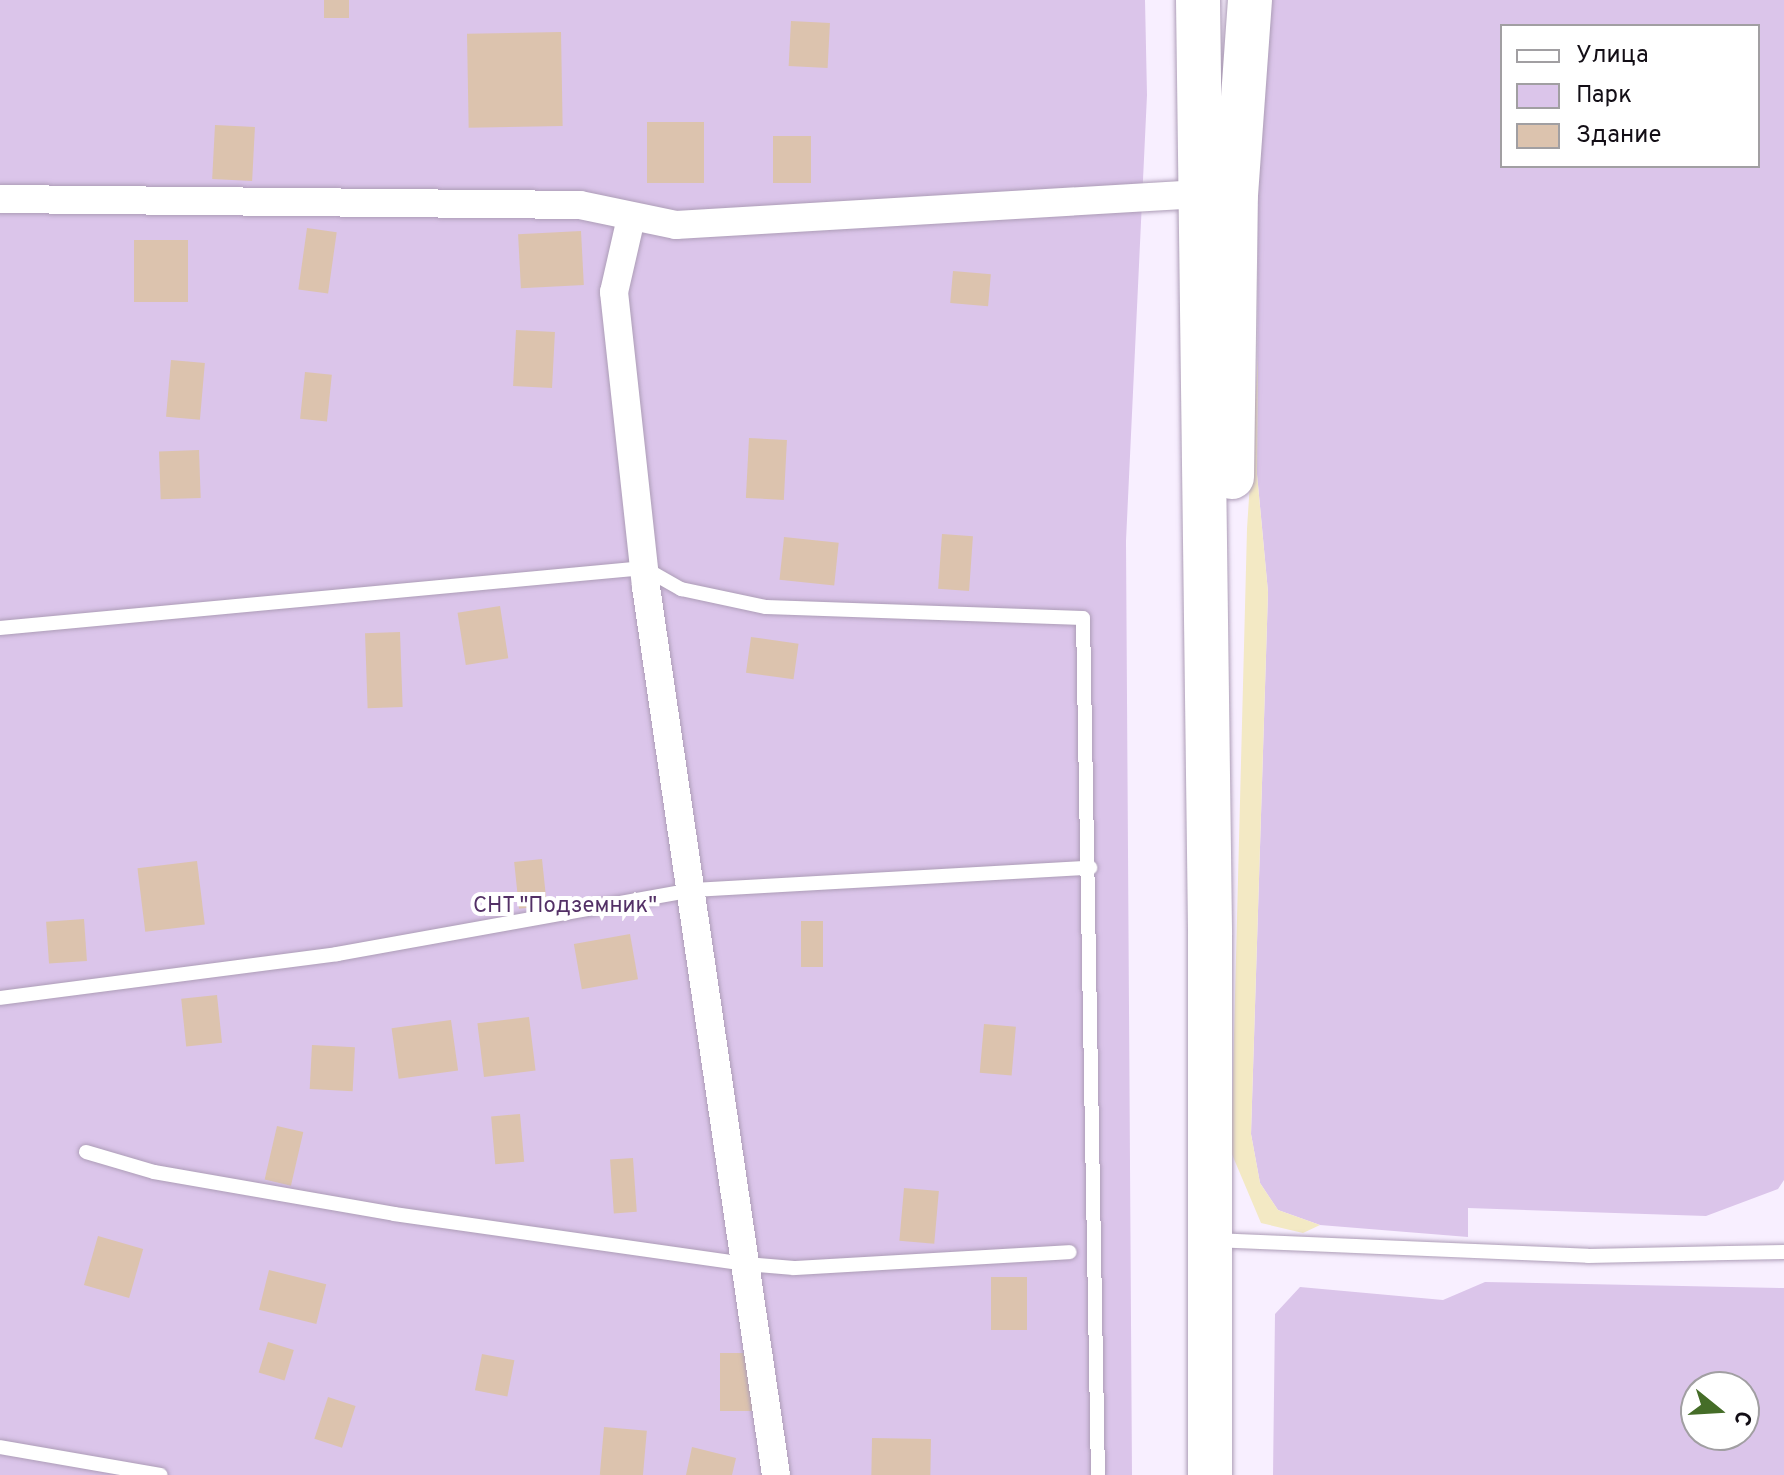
<!DOCTYPE html>
<meta charset="utf-8">
<style>
body{margin:0}
#map{position:relative;width:1784px;height:1475px;overflow:hidden;background:#f8efff;font-family:Overpass,sans-serif}
div>[style]{position:absolute}
[style*='--x']{left:calc(var(--x)*1px);top:calc(var(--y)*1px);width:calc(var(--w)*1px);rotate:calc(var(--a)*1deg)}
.green>*{inset:0;background:#dbc5ea}
.sand>*{inset:0;background:#f3e9c4}
.building>*{inset:0;background:#dcc3ae;transform-origin:0 0}
.roads{filter:drop-shadow(0 0 2px #ad9db7) drop-shadow(0 0 2px #ad9db7)}
.service>*{height:14px;margin:-7px;padding:0 7px;transform-origin:7px;border-radius:7px;background:#fff}
.minor>*{height:28px;margin:-14px;padding:0 14px;transform-origin:14px;border-radius:14px;background:#fff}
.primary>*{height:44px;margin:-22px;padding:0 22px;transform-origin:22px;border-radius:22px;background:#fff}
span{translate:-50% -50%;white-space:nowrap;text-align:center;line-height:1.15;-webkit-text-stroke:8px #fff;paint-order:stroke}
.park-label{font-size:22px;color:#533066}
.legend{position:absolute;left:1500px;top:24px;width:260px;height:144px;box-sizing:border-box;background:#fff;border:2px solid #a19fa2;margin:0;padding:10px 14px;list-style:none;font-size:24px;color:#130e16}
.legend li{display:flex;align-items:center;gap:16px;height:40px}
.legend b{width:40px;border:2px solid #a19fa2}
.north{position:absolute;left:1680px;top:1371px;width:80px;height:80px;box-sizing:border-box;background:#fff;border:2px solid #a19fa2;border-radius:50%;rotate:108deg;font-size:22px;font-weight:700;line-height:32px;text-align:center;color:#130e16}
.north::after{content:'';display:block;margin:auto;width:28px;height:36px;background:#456d28;clip-path:polygon(50% 0,100% 100%,50% 72%,0 100%)}
</style>
<div id="map">
<div class="green">
<div style="clip-path:polygon(0 0,1145px 0,1147px 95px,1126px 541px,1132px 1475px,0 1475px)"></div>
<div style="clip-path:polygon(evenodd,1272px 0,1784px 0,1784px 1180px,1778px 1189px,1706px 1216px,1468px 1208px,1468px 1237px,1320px 1225px,1278px 1210px,1260px 1183px,1251px 1134px,1268px 592px,1257px 474px,1258px 172px,1272px 0,1502px 26px,1758px 26px,1758px 166px,1502px 166px,1502px 26px)"></div>
<div style="clip-path:polygon(evenodd,1485px 1282px,1784px 1288px,1784px 1475px,1273px 1475px,1275px 1314px,1300px 1287px,1443px 1300px,1485px 1282px,1696px 1387px,1744px 1387px,1744px 1435px,1696px 1435px,1696px 1387px)"></div>
</div>
<div class="sand">
<div style="clip-path:polygon(1258px 356px,1257px 474px,1268px 592px,1251px 1134px,1260px 1183px,1278px 1210px,1320px 1225px,1303px 1233px,1261px 1223px,1231px 1152px,1247px 529px)"></div>
</div>
<div class="building">
<div style="left:324px;top:0;width:25px;height:18px"></div>
<div style="left:791px;top:21px;width:39px;height:45px;rotate:3deg"></div>
<div style="left:561px;top:32px;width:94px;height:94px;rotate:89deg"></div>
<div style="left:647px;top:122px;width:57px;height:61px"></div>
<div style="left:215px;top:125px;width:40px;height:54px;rotate:3deg"></div>
<div style="left:773px;top:136px;width:38px;height:47px"></div>
<div style="left:307px;top:228px;width:30px;height:62px;rotate:8deg"></div>
<div style="left:581px;top:231px;width:54px;height:63px;rotate:87deg"></div>
<div style="left:134px;top:240px;width:54px;height:62px"></div>
<div style="left:953px;top:271px;width:38px;height:32px;rotate:5deg"></div>
<div style="left:516px;top:330px;width:39px;height:56px;rotate:3deg"></div>
<div style="left:171px;top:360px;width:34px;height:57px;rotate:5deg"></div>
<div style="left:305px;top:372px;width:27px;height:47px;rotate:6deg"></div>
<div style="left:749px;top:438px;width:38px;height:60px;rotate:3deg"></div>
<div style="left:199px;top:450px;width:48px;height:40px;rotate:88deg"></div>
<div style="left:942px;top:534px;width:31px;height:55px;rotate:4deg"></div>
<div style="left:784px;top:537px;width:55px;height:43px;rotate:6deg"></div>
<div style="left:500px;top:606px;width:53px;height:43px;rotate:81deg"></div>
<div style="left:400px;top:632px;width:75px;height:35px;rotate:88deg"></div>
<div style="left:751px;top:637px;width:48px;height:36px;rotate:8deg"></div>
<div style="left:542px;top:859px;width:47px;height:28px;rotate:84deg"></div>
<div style="left:197px;top:861px;width:64px;height:60px;rotate:83deg"></div>
<div style="left:84px;top:919px;width:42px;height:38px;rotate:86deg"></div>
<div style="left:823px;top:921px;width:46px;height:22px;rotate:90deg"></div>
<div style="left:630px;top:934px;width:46px;height:57px;rotate:80deg"></div>
<div style="left:217px;top:995px;width:48px;height:36px;rotate:84deg"></div>
<div style="left:529px;top:1017px;width:54px;height:52px;rotate:83deg"></div>
<div style="left:451px;top:1020px;width:51px;height:60px;rotate:82deg"></div>
<div style="left:984px;top:1024px;width:32px;height:49px;rotate:5deg"></div>
<div style="left:312px;top:1045px;width:43px;height:44px;rotate:3deg"></div>
<div style="left:520px;top:1114px;width:48px;height:29px;rotate:85deg"></div>
<div style="left:277px;top:1126px;width:27px;height:55px;rotate:13deg"></div>
<div style="left:633px;top:1158px;width:54px;height:23px;rotate:86deg"></div>
<div style="left:904px;top:1188px;width:35px;height:53px;rotate:5deg"></div>
<div style="left:98px;top:1236px;width:47px;height:51px;rotate:16deg"></div>
<div style="left:269px;top:1270px;width:59px;height:41px;rotate:14deg"></div>
<div style="left:991px;top:1277px;width:36px;height:53px"></div>
<div style="left:268px;top:1342px;width:27px;height:32px;rotate:17deg"></div>
<div style="left:720px;top:1353px;width:32px;height:58px"></div>
<div style="left:482px;top:1354px;width:33px;height:37px;rotate:11deg"></div>
<div style="left:328px;top:1397px;width:29px;height:44px;rotate:18deg"></div>
<div style="left:604px;top:1427px;width:43px;height:48px;rotate:5deg"></div>
<div style="left:872px;top:1438px;width:59px;height:37px;rotate:1deg"></div>
<div style="clip-path:polygon(692px 1447px,736px 1458px,732px 1475px,686px 1475px)"></div>
</div>
<div class="roads">
<div class="service">
<div style="--x:0;--y:628;--w:647;--a:-5.32"></div>
<div style="--x:644;--y:568;--w:43;--a:29.6"></div>
<div style="--x:681;--y:589;--w:87;--a:12"></div>
<div style="--x:766;--y:607;--w:317;--a:2"></div>
<div style="--x:1083;--y:618;--w:857;--a:89"></div>
<div style="--x:0;--y:998;--w:340;--a:-7.4"></div>
<div style="--x:337;--y:954;--w:360;--a:-10.2"></div>
<div style="--x:691;--y:890;--w:400;--a:-3.2"></div>
<div style="--x:86;--y:1152;--w:71;--a:16.4"></div>
<div style="--x:154;--y:1172;--w:244;--a:9.9"></div>
<div style="--x:394;--y:1214;--w:356;--a:8.1"></div>
<div style="--x:746;--y:1264;--w:48;--a:4.8"></div>
<div style="--x:794;--y:1268;--w:276;--a:-3.3"></div>
<div style="--x:1213;--y:1240;--w:375;--a:2.4"></div>
<div style="--x:1588;--y:1256;--w:196;--a:-1.2"></div>
<div style="--x:0;--y:1447;--w:163;--a:9.9"></div>
</div>
<div class="minor">
<div style="--x:0;--y:199;--w:580;--a:0.59"></div>
<div style="--x:580;--y:205;--w:98;--a:11.8"></div>
<div style="--x:676;--y:225;--w:525;--a:-3.39"></div>
<div style="--x:631;--y:218;--w:76;--a:102.9"></div>
<div style="--x:614;--y:292;--w:297;--a:83.8"></div>
<div style="--x:646;--y:587;--w:897;--a:81.67"></div>
</div>
<div class="primary">
<div style="--x:1198;--y:0;--w:935;--a:89.26"></div>
<div style="--x:1210;--y:935;--w:540;--a:90"></div>
<div style="--x:1232;--y:477;--w:282;--a:-89.2"></div>
<div style="--x:1236;--y:195;--w:196;--a:-85.9"></div>
</div>
</div>
<div class="park-label">
<span style="left:565px;top:907px">СНТ "Подземник"</span>
</div>
<ul class="legend">
<li><b style="height:10px;background:#fff"></b>Улица</li>
<li><b style="height:22px;background:#dbc5ea"></b>Парк</li>
<li><b style="height:22px;background:#dcc3ae"></b>Здание</li>
</ul>
<div class="north">С</div>
</div>
